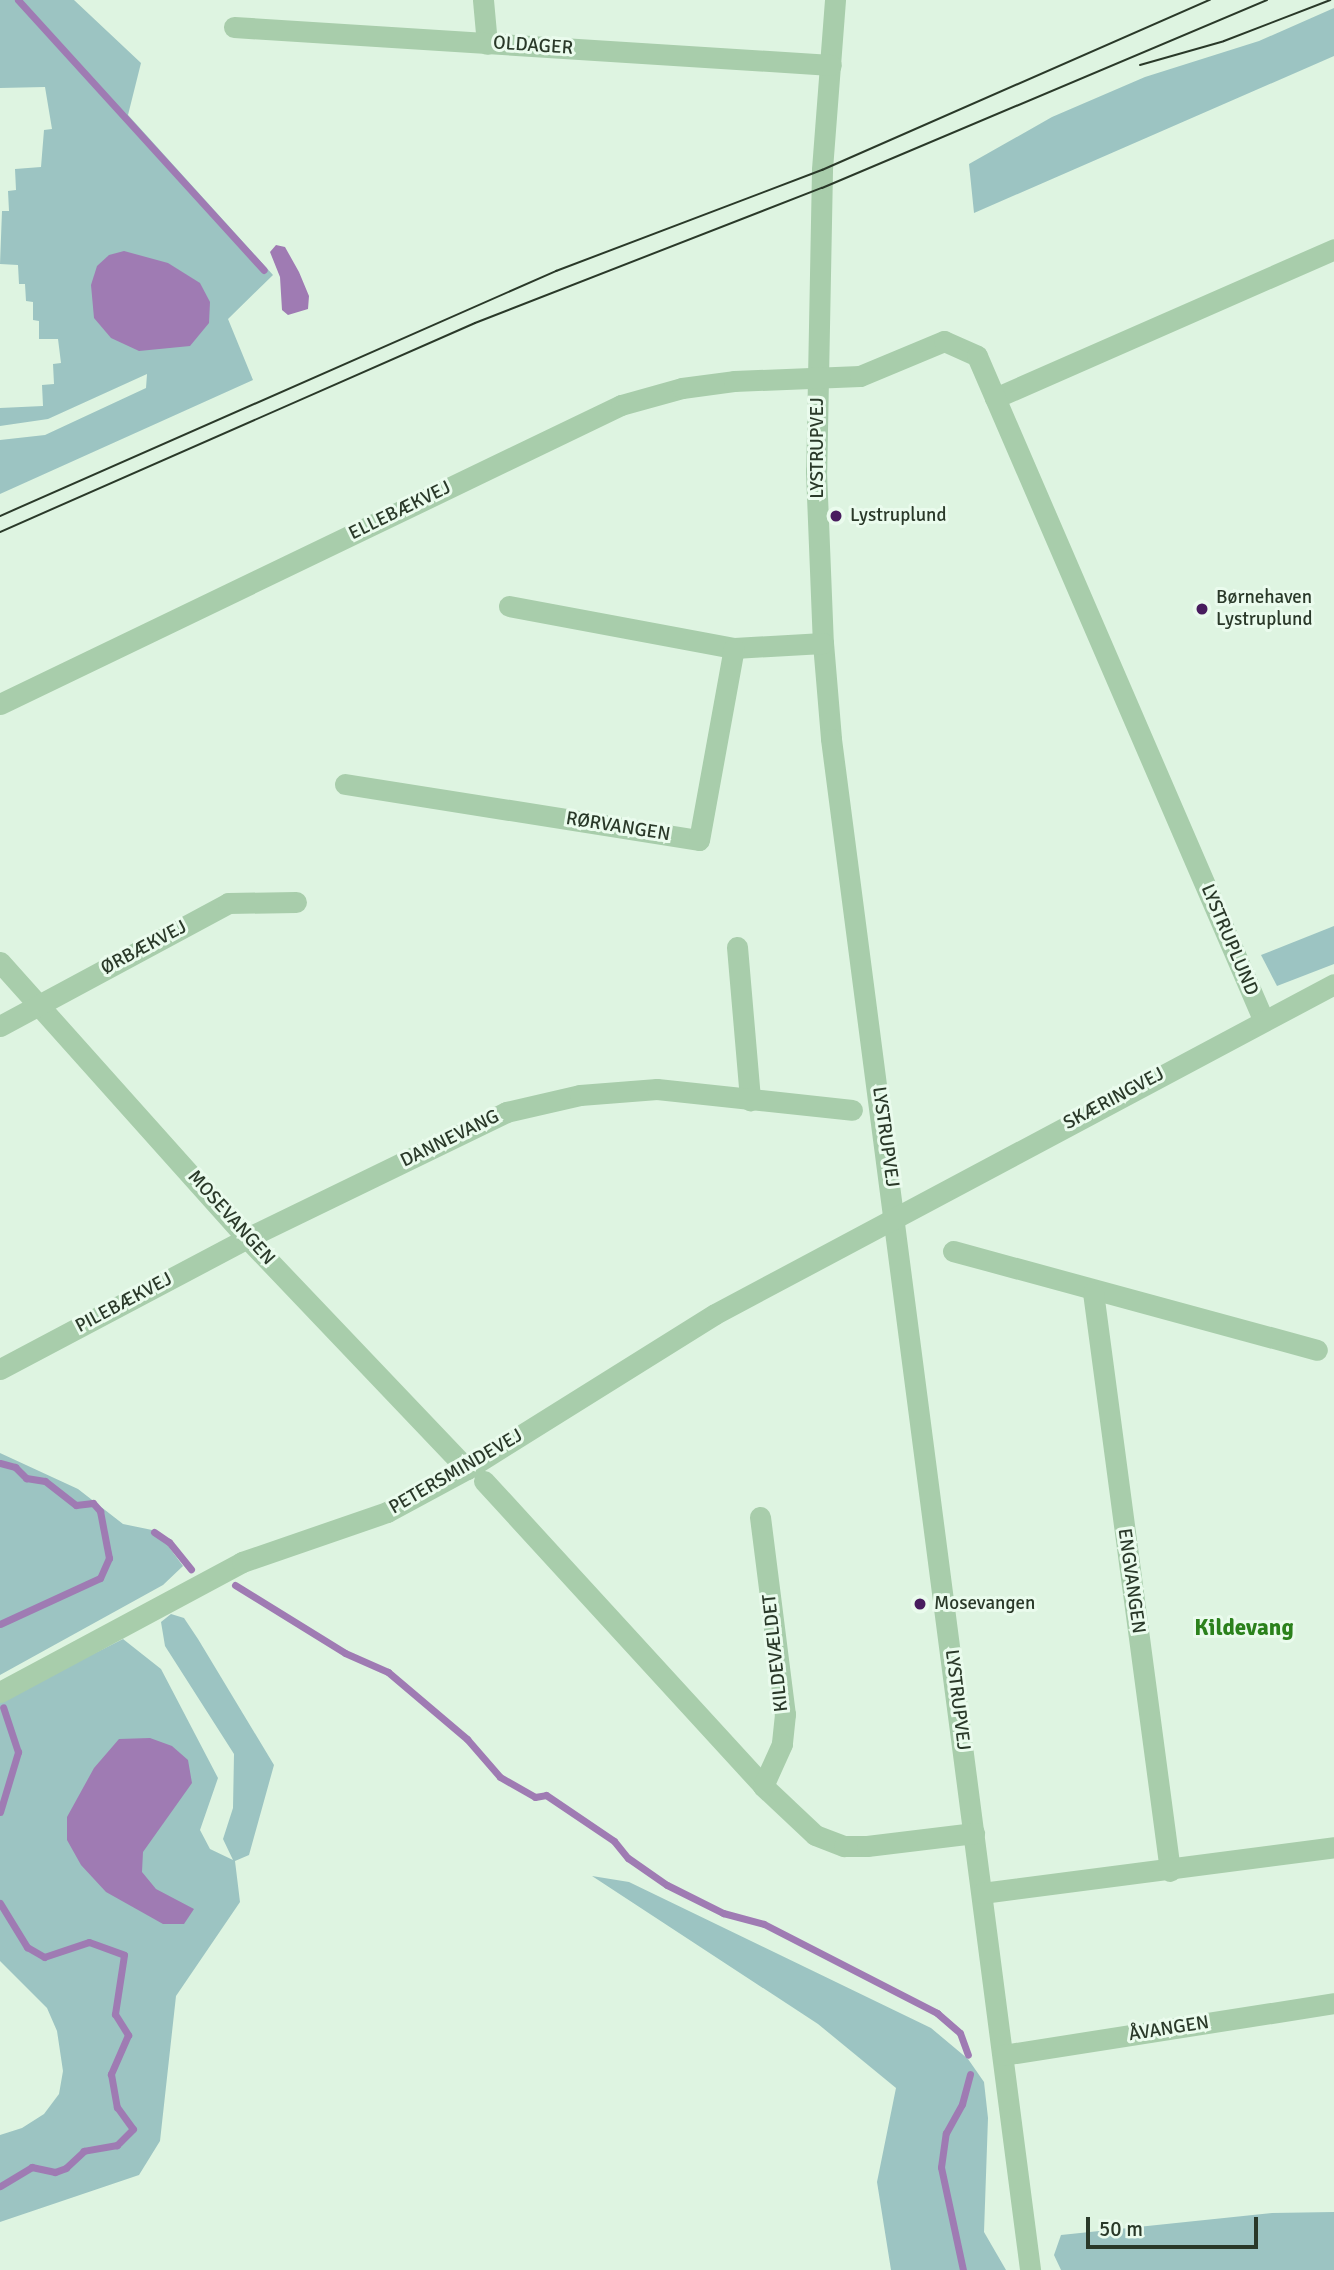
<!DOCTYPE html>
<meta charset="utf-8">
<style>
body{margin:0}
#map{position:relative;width:1334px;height:2270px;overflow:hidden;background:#def4e1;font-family:Signika,sans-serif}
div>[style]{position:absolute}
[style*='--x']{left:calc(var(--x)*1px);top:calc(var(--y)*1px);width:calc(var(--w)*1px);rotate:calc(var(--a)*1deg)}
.green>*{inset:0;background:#9cc4c2}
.water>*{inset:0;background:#9f7bb3}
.stream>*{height:7px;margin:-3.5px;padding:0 3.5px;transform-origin:3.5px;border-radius:3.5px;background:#9f7bb3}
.minor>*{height:21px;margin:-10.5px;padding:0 10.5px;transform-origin:10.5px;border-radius:10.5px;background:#a8cdab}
.tram>*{height:2px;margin:-1px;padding:0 1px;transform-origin:1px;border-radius:1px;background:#2a3929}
.dots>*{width:19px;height:19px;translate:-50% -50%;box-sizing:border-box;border:4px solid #eafbed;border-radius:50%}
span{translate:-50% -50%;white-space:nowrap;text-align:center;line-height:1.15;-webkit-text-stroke:6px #eafbed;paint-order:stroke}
.street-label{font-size:19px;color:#2a3929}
.poi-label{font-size:19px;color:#2a3929}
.left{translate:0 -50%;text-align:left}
.quarter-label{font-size:23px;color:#2b811c;font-weight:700}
.scale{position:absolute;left:1086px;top:2217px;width:172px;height:32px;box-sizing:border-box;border:4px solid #2a3929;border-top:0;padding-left:9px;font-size:21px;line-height:24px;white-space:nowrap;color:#2a3929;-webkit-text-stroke:5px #eafbed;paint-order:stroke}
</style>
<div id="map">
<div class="green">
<div style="clip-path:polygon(0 0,74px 0,141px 63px,128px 115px,273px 275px,228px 319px,253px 380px,0 494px,0 440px,45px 435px,146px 388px,147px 374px,48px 419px,0 426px,0 408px,43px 406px,42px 385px,54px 384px,53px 364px,61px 363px,58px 339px,39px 339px,39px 321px,33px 320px,33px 302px,26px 301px,25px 284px,19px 284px,18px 265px,0 264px,2px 211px,9px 211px,8px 191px,16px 190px,15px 169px,41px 167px,44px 130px,52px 129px,45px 87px,0 88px)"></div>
<div style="clip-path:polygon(1334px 8px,1334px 56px,974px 213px,969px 164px,1052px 117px,1145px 77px,1259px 41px)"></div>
<div style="clip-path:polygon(1334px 926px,1334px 964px,1277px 986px,1261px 955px)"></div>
<div style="clip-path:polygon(0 1453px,78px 1489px,123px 1524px,157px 1531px,183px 1566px,163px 1585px,0 1675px)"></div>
<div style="clip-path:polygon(171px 1614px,184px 1618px,198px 1639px,274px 1765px,249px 1855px,235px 1861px,240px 1902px,176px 1996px,160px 2141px,139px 2175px,0 2222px,0 2135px,22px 2128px,44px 2114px,59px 2094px,63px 2071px,57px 2031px,47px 2008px,0 1961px,0 1701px,123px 1639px,161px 1669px,218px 1778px,200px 1830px,210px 1849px,233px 1860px,223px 1839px,233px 1808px,234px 1754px,165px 1646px,161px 1622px)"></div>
<div style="clip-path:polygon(592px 1876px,629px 1882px,931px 2028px,968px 2059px,984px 2082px,988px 2118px,984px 2232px,1006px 2270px,891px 2270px,877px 2182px,896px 2088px,818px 2024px)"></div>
<div style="clip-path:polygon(1334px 2212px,1334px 2270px,1061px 2270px,1054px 2255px,1061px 2235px,1272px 2213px)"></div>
</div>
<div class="water">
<div style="clip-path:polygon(276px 245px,285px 247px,299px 272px,309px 296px,308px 309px,288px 315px,282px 310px,280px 277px,270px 252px)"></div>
<div style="clip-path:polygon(124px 251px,168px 263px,200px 283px,210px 302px,209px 323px,190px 346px,139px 351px,111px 338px,94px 318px,91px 285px,97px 266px,109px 255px)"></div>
<div style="clip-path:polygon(150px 1738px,172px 1746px,188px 1760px,192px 1783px,143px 1852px,142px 1872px,156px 1889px,194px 1909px,184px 1924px,163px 1924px,106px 1892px,81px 1865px,67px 1840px,67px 1817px,94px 1768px,119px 1739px)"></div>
</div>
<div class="stream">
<div style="--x:18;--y:0;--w:365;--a:47.7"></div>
<div style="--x:0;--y:1463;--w:16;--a:15"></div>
<div style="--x:15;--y:1467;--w:16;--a:45"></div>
<div style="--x:26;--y:1478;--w:19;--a:9"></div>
<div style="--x:45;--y:1481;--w:39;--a:38"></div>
<div style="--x:76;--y:1505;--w:17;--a:-7"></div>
<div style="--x:93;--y:1503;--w:11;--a:49"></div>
<div style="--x:100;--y:1511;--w:48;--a:79.2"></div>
<div style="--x:109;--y:1558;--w:22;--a:114"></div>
<div style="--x:100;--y:1578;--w:110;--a:155.3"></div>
<div style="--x:154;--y:1532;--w:18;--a:34"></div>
<div style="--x:169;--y:1542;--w:35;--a:51"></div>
<div style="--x:235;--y:1585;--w:129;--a:31.7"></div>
<div style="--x:345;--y:1653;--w:47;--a:23.8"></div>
<div style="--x:388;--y:1672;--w:104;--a:40.3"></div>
<div style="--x:467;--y:1739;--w:50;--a:49"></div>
<div style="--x:500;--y:1777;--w:40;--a:29.7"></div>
<div style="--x:535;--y:1797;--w:11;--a:-10"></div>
<div style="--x:546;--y:1795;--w:82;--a:34.1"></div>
<div style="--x:614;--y:1841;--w:22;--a:51"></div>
<div style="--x:628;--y:1858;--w:47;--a:34.7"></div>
<div style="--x:667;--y:1885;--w:63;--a:26.6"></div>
<div style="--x:723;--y:1913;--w:42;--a:15"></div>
<div style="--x:764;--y:1924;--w:195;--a:27.2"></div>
<div style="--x:937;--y:2013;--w:30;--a:41"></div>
<div style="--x:960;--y:2033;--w:23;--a:70"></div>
<div style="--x:0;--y:1812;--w:63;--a:-73.3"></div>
<div style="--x:18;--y:1752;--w:47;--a:-108.4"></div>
<div style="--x:0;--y:1903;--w:52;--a:58.5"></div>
<div style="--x:27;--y:1947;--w:20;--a:30"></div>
<div style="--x:44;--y:1957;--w:47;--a:-18.4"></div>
<div style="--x:89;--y:1942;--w:37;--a:20"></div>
<div style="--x:124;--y:1955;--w:60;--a:98.7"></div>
<div style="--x:115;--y:2014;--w:25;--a:58"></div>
<div style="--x:128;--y:2035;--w:43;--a:113.6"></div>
<div style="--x:111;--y:2074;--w:34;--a:80"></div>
<div style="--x:117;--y:2107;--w:27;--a:54"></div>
<div style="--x:133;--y:2129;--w:23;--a:135"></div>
<div style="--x:117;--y:2145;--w:34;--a:170"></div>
<div style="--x:84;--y:2151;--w:25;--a:137"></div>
<div style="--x:66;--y:2168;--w:12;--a:160"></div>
<div style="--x:55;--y:2172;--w:24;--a:-168"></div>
<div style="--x:32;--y:2167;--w:37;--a:149"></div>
<div style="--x:963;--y:2270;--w:105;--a:-102.1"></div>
<div style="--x:941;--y:2167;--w:34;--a:-82"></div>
<div style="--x:946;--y:2133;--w:33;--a:-61"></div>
<div style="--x:962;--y:2104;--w:31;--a:-75"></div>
</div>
<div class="minor">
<div style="--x:483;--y:0;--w:44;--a:84.8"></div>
<div style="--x:835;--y:0;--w:170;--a:94.4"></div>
<div style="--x:822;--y:170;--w:301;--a:91.1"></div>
<div style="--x:816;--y:471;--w:172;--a:87.7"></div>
<div style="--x:823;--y:643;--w:96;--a:85.2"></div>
<div style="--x:831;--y:739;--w:1544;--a:82.59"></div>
<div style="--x:234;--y:27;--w:598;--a:3.64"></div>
<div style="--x:995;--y:398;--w:370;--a:-23.7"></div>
<div style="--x:509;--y:606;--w:229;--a:10.6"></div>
<div style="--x:734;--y:648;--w:89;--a:-3.2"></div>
<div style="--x:0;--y:704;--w:689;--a:-25.71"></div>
<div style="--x:621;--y:405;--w:63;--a:-15.6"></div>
<div style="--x:682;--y:388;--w:52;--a:-7.7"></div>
<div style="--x:734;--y:381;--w:126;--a:-2.3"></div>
<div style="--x:860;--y:376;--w:91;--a:-22.6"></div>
<div style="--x:944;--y:341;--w:36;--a:24"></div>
<div style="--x:977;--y:356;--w:722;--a:66.67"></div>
<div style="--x:345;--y:784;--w:358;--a:9"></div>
<div style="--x:699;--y:840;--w:195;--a:-79.7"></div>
<div style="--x:737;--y:947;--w:154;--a:85.1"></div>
<div style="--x:0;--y:962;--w:370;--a:48.2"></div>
<div style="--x:247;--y:1238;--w:319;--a:46.4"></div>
<div style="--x:0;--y:1026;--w:259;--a:-28.3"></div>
<div style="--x:228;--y:903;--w:68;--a:-0.8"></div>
<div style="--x:953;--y:1251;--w:377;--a:15.2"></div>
<div style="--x:1093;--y:1292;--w:584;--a:82.42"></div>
<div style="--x:0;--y:1369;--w:280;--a:-27.9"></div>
<div style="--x:247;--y:1238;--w:288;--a:-25.9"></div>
<div style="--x:506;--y:1112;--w:76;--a:-12.9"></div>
<div style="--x:580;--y:1095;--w:77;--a:-4.5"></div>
<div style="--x:657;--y:1089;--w:196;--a:6.1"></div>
<div style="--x:484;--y:1481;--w:413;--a:47.5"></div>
<div style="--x:763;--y:1786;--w:71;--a:43.3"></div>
<div style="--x:815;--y:1835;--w:31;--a:21"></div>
<div style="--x:844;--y:1846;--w:23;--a:0"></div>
<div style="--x:867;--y:1846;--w:108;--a:-6.9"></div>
<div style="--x:760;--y:1517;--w:199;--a:82.8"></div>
<div style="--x:785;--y:1714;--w:30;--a:96"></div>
<div style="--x:782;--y:1744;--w:46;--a:114.3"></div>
<div style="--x:0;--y:1692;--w:275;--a:-28.2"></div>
<div style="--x:242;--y:1562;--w:153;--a:-19"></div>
<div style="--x:387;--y:1512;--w:91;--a:-28.3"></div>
<div style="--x:467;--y:1469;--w:292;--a:-32"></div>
<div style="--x:715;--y:1314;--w:701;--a:-28.06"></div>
<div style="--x:982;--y:1893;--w:355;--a:-7.4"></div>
<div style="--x:1003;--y:2055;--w:335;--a:-8.9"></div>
</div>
<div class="tram">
<div style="--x:1140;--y:65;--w:87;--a:-15.9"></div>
<div style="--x:1224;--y:41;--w:114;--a:-21.1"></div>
<div style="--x:0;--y:516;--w:608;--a:-23.78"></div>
<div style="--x:556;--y:271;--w:285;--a:-20.8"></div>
<div style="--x:822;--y:170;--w:424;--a:-23.7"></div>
<div style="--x:0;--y:532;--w:519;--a:-23.75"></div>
<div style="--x:475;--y:323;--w:372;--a:-21.3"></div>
<div style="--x:822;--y:188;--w:483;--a:-22.9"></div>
</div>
<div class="dots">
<div style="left:836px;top:516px;background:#481c5e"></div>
<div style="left:1202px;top:609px;background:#481c5e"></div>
<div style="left:920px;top:1604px;background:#481c5e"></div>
</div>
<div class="street-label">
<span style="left:533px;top:46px;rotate:4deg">OLDAGER</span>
<span style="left:818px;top:448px;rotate:-90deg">LYSTRUPVEJ</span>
<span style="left:400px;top:511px;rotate:-26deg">ELLEBÆKVEJ</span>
<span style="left:618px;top:827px;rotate:9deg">RØRVANGEN</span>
<span style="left:1229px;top:940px;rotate:67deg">LYSTRUPLUND</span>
<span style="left:144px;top:948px;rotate:-28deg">ØRBÆKVEJ</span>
<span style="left:1114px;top:1099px;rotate:-28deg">SKÆRINGVEJ</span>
<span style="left:885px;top:1137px;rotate:82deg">LYSTRUPVEJ</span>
<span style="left:450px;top:1139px;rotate:-26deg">DANNEVANG</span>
<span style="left:231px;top:1218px;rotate:48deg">MOSEVANGEN</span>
<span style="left:124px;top:1303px;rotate:-28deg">PILEBÆKVEJ</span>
<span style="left:456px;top:1472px;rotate:-30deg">PETERSMINDEVEJ</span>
<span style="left:1131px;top:1581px;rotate:82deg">ENGVANGEN</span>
<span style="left:776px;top:1653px;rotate:-96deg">KILDEVÆLDET</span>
<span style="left:957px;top:1700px;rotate:83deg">LYSTRUPVEJ</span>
<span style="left:1169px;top:2029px;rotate:-9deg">ÅVANGEN</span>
</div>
<div class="poi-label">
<span class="left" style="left:850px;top:516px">Lystruplund</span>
<span class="left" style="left:1216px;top:609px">Børnehaven<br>Lystruplund</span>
<span class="left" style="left:934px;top:1604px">Mosevangen</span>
</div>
<div class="quarter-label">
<span style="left:1244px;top:1628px">Kildevang</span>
</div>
<div class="scale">50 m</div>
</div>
